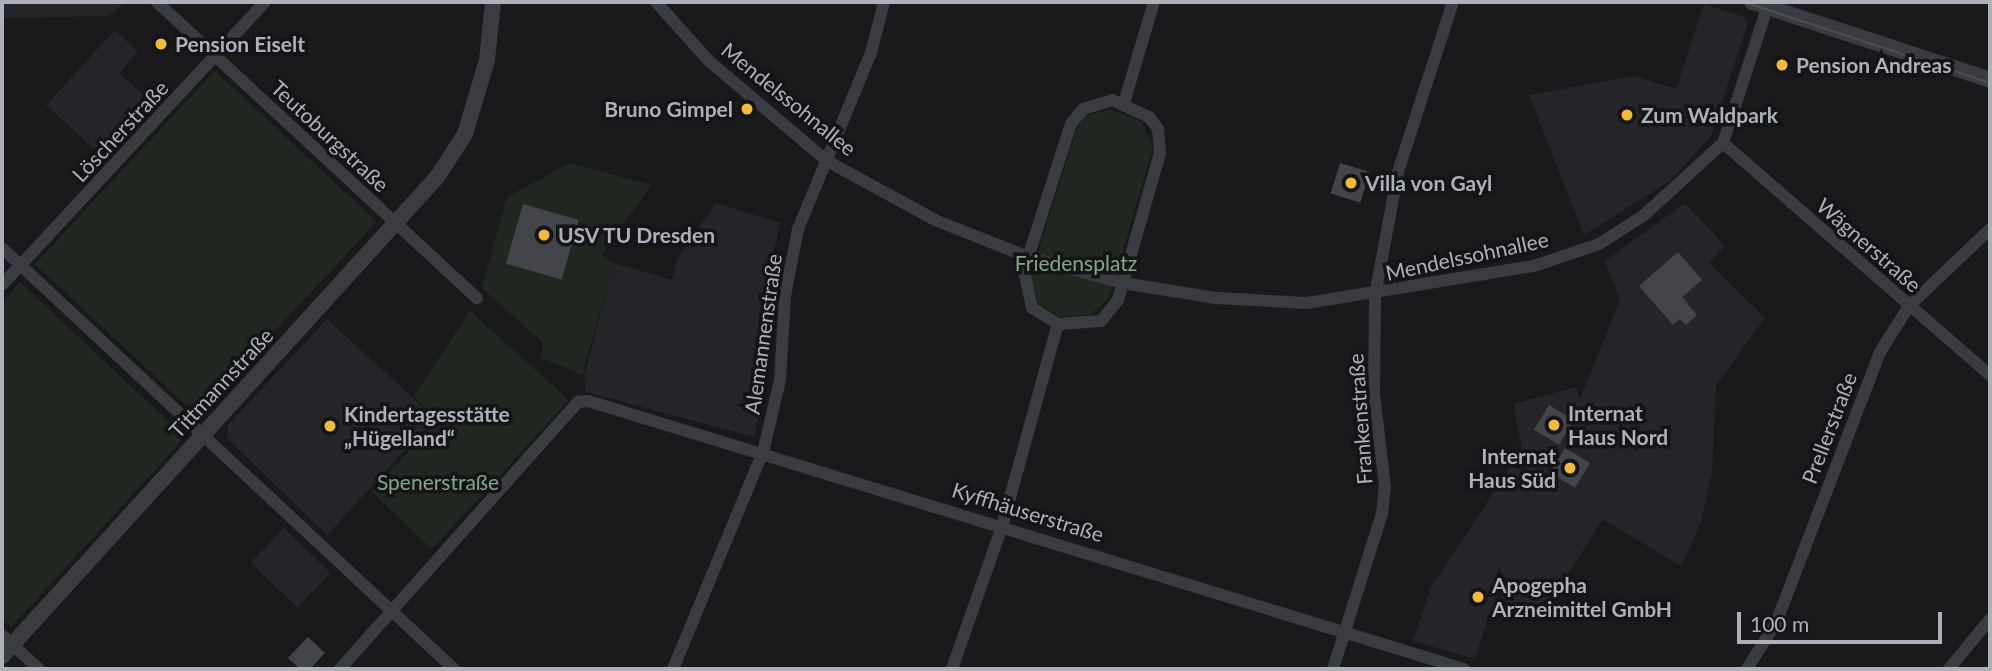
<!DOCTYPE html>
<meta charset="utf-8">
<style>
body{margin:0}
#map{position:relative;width:1992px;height:671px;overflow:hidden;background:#1a1a1d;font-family:Lato,sans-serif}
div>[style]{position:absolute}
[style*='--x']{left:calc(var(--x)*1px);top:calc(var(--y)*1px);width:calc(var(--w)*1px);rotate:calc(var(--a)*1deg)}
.built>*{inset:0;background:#26262a;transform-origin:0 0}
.green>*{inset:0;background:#202821;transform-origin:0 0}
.building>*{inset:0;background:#44454a;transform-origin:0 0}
.minor>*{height:12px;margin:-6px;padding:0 6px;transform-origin:6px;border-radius:6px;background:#3b3c42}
.tertiary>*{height:16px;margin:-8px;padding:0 8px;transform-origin:8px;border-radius:8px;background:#3b3c42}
.tram>*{height:2px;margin:-1px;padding:0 1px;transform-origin:1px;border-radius:1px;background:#4e5057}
.dots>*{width:19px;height:19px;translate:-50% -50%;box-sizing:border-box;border:4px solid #151518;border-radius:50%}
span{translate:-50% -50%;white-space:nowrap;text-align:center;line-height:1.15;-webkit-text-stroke:7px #151518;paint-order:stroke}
.poi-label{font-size:21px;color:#adb1bc;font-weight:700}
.left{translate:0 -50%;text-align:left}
.right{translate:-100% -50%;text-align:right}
.street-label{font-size:21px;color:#adb1bc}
.park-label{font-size:21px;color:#85a688}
.frame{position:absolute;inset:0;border:4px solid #adb1bc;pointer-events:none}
.scale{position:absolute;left:1737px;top:612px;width:205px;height:32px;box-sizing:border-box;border:4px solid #adb1bc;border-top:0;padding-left:9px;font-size:21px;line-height:24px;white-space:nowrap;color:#adb1bc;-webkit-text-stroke:5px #151518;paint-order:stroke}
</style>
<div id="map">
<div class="built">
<div style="clip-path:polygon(2px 2px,126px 2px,108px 16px,2px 18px)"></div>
<div style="clip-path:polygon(1704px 4px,1745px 17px,1747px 25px,1711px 136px,1670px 181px,1584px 235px,1529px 95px,1634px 76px,1676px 89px)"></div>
<div style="clip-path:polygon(115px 30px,138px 52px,119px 73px,152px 103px,102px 156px,46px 105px)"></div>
<div style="clip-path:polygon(716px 203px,780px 223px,770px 268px,768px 378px,754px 437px,586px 392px,584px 376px,614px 263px,672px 280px,678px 258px)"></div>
<div style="clip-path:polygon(1685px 203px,1725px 246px,1709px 263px,1765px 318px,1716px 385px,1712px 472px,1701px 522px,1681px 566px,1603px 519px,1538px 621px,1489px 614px,1475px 659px,1413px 641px,1431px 587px,1511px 466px,1527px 473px,1513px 404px,1576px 387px,1580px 399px,1620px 300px,1605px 261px)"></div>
<div style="clip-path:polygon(327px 319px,435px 418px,327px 535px,227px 438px,228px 425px)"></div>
<div style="left:284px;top:528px;width:65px;height:48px;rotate:44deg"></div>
</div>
<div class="green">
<div style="left:215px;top:71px;width:221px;height:264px;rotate:43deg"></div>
<div style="clip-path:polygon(1110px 109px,1141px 121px,1153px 148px,1109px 298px,1090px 315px,1060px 317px,1038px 303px,1031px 274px,1077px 128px,1084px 116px)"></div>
<div style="clip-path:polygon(570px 163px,651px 185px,602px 255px,614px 263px,582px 375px,542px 358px,543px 343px,482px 288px,507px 197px)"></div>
<div style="clip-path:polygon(20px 282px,185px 437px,11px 627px,2px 619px,2px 302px)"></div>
<div style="clip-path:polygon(470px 311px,569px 400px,432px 549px,371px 491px,431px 428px,435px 418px,414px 396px)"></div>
</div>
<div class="building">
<div style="left:1340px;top:163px;width:31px;height:32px;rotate:17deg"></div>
<div style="left:523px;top:204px;width:58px;height:62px;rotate:16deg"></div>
<div style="clip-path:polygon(1678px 252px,1702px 280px,1682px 297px,1697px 315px,1686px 325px,1680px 319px,1673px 325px,1639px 286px)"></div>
<div style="left:1549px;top:405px;width:29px;height:29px;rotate:31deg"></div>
<div style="left:1565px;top:448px;width:29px;height:29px;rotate:31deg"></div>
<div style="clip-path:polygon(308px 637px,325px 653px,310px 669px,300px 669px,288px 658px)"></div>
</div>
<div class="minor">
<div style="--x:157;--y:2;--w:436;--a:42.8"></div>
<div style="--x:656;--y:2;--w:79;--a:48.1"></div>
<div style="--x:709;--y:61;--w:155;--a:40.3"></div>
<div style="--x:827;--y:161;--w:123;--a:28.6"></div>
<div style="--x:935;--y:220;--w:100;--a:21.7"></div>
<div style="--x:1028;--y:257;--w:98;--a:15.3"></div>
<div style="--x:1123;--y:283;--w:94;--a:9.2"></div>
<div style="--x:1216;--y:298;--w:91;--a:3.1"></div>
<div style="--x:1307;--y:303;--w:230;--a:-9.3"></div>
<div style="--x:1534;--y:266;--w:69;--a:-18.7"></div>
<div style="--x:1599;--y:244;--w:52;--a:-32.5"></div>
<div style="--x:1643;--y:216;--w:108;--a:-42.4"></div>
<div style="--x:1723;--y:143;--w:148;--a:-71.9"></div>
<div style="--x:1112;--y:100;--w:41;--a:24.7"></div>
<div style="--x:1149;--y:117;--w:15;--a:53"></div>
<div style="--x:1158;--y:129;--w:24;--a:85"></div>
<div style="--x:1160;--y:153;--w:153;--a:105.9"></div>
<div style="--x:1118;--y:300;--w:27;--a:129"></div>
<div style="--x:1101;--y:321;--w:43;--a:176"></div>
<div style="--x:1058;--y:324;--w:31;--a:-148"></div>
<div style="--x:1032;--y:308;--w:39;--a:-102"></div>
<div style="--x:1024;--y:270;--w:153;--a:-72.2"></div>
<div style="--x:1071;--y:124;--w:19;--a:-51"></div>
<div style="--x:1083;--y:109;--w:30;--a:-17"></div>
<div style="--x:1124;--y:103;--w:105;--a:-73.5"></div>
<div style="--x:1723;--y:143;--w:354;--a:41"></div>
<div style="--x:2;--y:248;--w:618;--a:42.97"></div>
<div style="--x:2;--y:285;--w:386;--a:-47.1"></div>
<div style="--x:2;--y:635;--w:50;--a:42.6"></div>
<div style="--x:340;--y:669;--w:358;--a:-48.3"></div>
<div style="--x:578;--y:402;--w:10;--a:-6"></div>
<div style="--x:588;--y:401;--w:916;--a:17.01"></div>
<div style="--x:673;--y:669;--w:235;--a:-67.5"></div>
<div style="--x:763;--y:452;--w:74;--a:-76.7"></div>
<div style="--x:780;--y:380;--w:84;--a:-86.6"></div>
<div style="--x:785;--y:296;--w:68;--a:-79"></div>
<div style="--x:798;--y:229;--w:191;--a:-67.5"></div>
<div style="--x:871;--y:53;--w:53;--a:-75.7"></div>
<div style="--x:952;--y:669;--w:155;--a:-70.7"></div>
<div style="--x:1003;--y:523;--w:206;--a:-74.6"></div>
<div style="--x:1333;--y:669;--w:163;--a:-72.5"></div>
<div style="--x:1382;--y:514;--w:27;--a:-84"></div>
<div style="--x:1385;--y:487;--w:94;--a:-96.7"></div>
<div style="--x:1374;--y:394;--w:99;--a:-89.4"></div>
<div style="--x:1375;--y:295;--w:125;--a:-79.4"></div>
<div style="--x:1398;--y:172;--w:179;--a:-72.1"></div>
<div style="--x:1747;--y:669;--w:54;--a:-57.8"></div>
<div style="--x:1776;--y:623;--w:290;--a:-69"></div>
<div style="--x:1880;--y:352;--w:54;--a:-57.8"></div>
<div style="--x:1909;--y:306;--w:112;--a:-43.5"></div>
<div style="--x:1949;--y:669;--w:65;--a:-50.6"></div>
</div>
<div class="tertiary">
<div style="--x:1752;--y:2;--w:250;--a:18.1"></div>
<div style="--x:2;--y:656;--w:648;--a:-47.75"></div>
<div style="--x:438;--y:176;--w:50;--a:-57.3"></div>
<div style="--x:465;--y:134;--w:77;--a:-73.4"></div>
<div style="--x:487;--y:60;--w:58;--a:-84.1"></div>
</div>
<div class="tram">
<div style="--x:1744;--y:2;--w:259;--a:18.2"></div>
</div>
<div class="dots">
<div style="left:161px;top:44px;background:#f0bb3e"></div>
<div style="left:1782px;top:65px;background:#f0bb3e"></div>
<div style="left:747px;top:109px;background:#f0bb3e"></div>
<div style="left:1627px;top:115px;background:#f0bb3e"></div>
<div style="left:1351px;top:183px;background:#f0bb3e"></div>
<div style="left:544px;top:235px;background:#f0bb3e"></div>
<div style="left:1554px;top:425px;background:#f0bb3e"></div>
<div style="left:330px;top:426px;background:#f0bb3e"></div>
<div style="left:1570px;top:468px;background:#f0bb3e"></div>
<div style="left:1478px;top:597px;background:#f0bb3e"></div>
</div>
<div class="poi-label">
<span class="left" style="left:175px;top:44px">Pension Eiselt</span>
<span class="left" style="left:1796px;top:65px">Pension Andreas</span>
<span class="right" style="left:733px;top:109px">Bruno Gimpel</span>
<span class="left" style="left:1641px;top:115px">Zum Waldpark</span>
<span class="left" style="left:1365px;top:183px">Villa von Gayl</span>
<span class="left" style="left:558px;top:235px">USV TU Dresden</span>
<span class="left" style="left:1568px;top:425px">Internat<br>Haus Nord</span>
<span class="left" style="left:344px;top:426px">Kindertagesstätte<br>„Hügelland“</span>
<span class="right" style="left:1556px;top:468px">Internat<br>Haus Süd</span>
<span class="left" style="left:1492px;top:597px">Apogepha<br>Arzneimittel GmbH</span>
</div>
<div class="street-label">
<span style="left:789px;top:99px;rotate:39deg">Mendelssohnallee</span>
<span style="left:120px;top:131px;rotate:-47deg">Löscherstraße</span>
<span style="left:330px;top:136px;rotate:43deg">Teutoburgstraße</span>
<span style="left:1869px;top:245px;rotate:41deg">Wägnerstraße</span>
<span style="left:1467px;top:256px;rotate:-12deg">Mendelssohnallee</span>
<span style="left:763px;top:334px;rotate:-82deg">Alemannenstraße</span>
<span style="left:221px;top:383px;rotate:-47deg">Tittmannstraße</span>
<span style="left:1360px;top:419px;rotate:-94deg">Frankenstraße</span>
<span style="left:1829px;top:428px;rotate:-69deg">Prellerstraße</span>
<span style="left:1028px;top:512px;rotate:17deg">Kyffhäuserstraße</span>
</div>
<div class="park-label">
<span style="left:1076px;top:263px">Friedensplatz</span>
<span style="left:438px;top:482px">Spenerstraße</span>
</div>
<div class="frame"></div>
<div class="scale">100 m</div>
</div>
